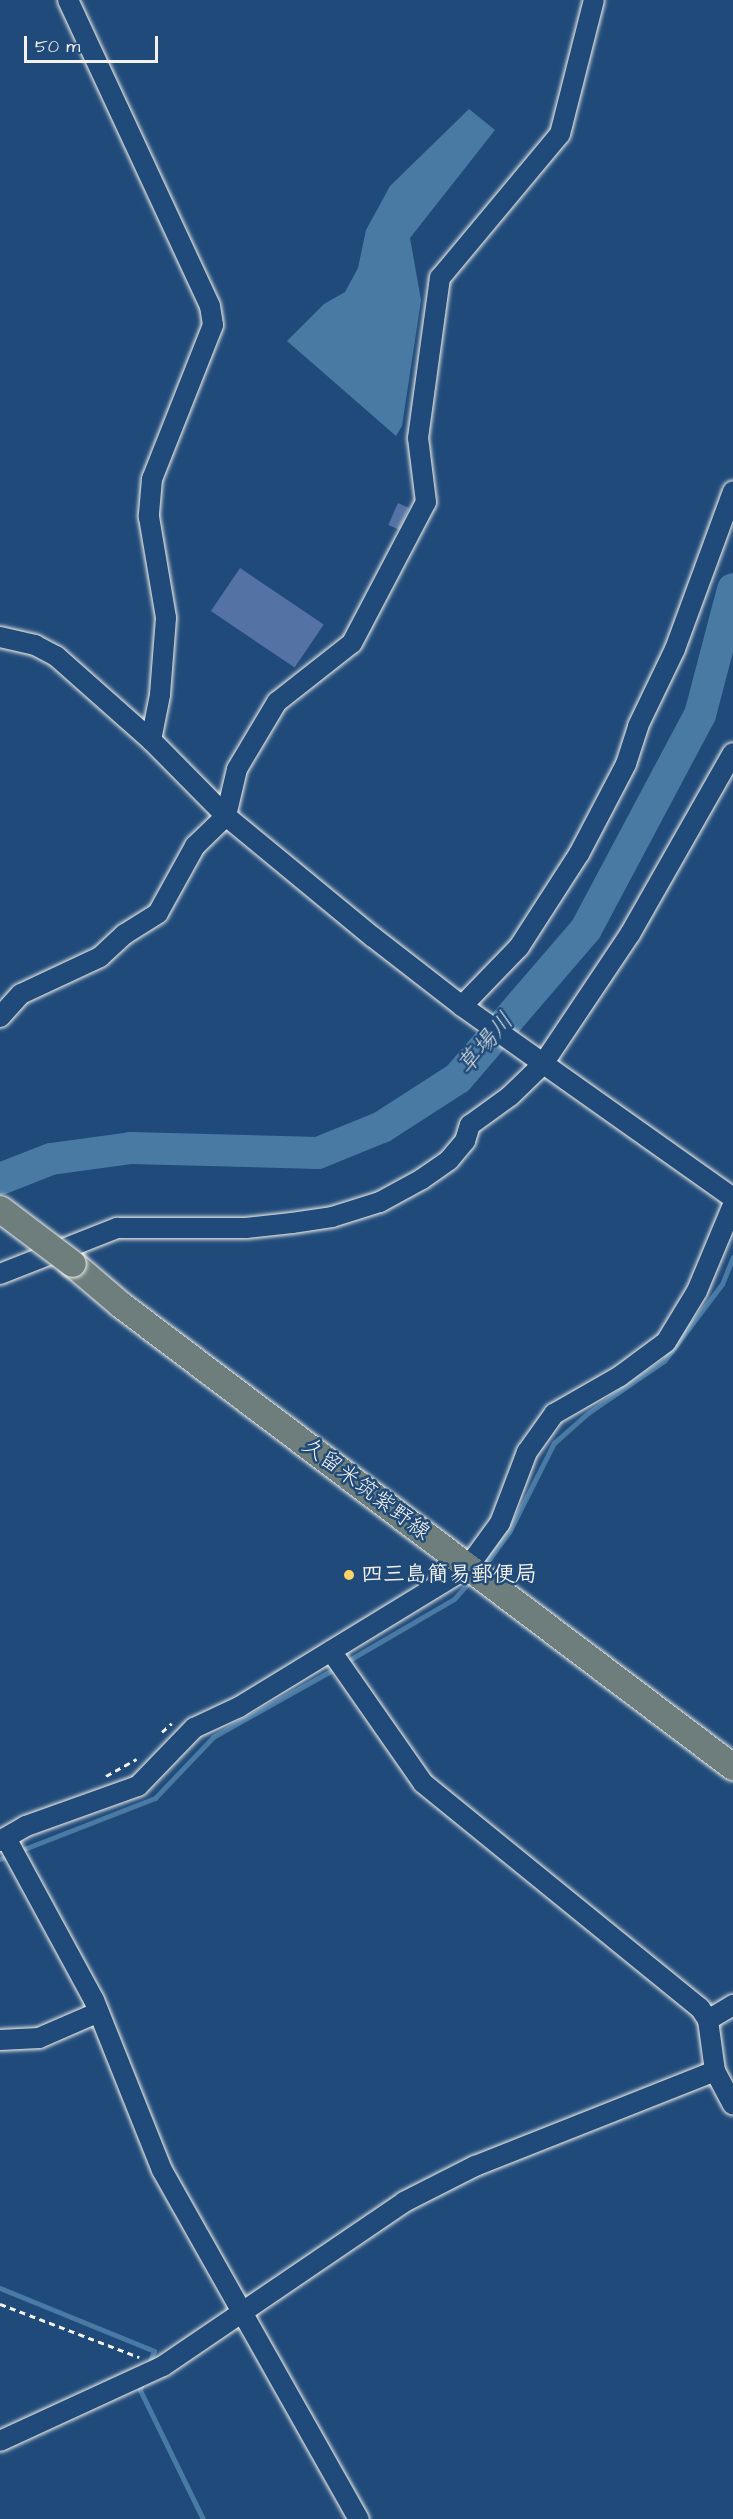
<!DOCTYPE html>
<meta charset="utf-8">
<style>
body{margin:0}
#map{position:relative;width:733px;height:2519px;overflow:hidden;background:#1f4a7a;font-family:"Architects Daughter","Klee One",sans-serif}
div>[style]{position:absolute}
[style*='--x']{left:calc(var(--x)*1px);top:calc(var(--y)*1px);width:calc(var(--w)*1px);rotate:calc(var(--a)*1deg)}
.water>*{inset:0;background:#497aa4}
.stream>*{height:5px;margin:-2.5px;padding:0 2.5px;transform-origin:2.5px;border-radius:2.5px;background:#497aa4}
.river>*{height:32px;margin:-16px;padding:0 16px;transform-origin:16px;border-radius:16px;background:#497aa4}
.building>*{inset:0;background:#5473a4;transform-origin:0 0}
.path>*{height:3px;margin-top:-1.5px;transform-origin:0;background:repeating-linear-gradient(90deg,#f4f1e8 0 6px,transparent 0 10.5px)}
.roads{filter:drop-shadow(0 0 2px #f4f1e8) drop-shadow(0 0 2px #f4f1e8)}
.minor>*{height:20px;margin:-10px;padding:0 10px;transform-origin:10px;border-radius:10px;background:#1f4a7a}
.major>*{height:26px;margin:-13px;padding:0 13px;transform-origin:13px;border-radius:13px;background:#6d7e7c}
.bridges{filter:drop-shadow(0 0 2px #f4f1e8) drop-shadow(0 0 2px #f4f1e8)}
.major-bridge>*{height:26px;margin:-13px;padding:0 13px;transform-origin:13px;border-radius:13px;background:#6d7e7c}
.dots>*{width:16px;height:16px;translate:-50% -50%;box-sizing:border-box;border:3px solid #1f4a7a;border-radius:50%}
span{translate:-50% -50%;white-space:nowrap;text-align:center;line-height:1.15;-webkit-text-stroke:5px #1f4a7a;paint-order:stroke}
.street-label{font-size:22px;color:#f4f1e8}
.poi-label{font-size:22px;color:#f4f1e8;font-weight:700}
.left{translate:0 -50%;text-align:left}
.water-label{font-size:24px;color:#dadfde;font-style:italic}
.scale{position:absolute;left:24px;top:36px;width:134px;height:27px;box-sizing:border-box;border:3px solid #f4f1e8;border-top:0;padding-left:8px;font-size:18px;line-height:21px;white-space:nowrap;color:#f4f1e8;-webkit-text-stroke:4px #1f4a7a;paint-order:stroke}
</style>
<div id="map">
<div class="water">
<div style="clip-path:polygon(469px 109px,495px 130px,410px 238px,421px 300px,402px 426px,396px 436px,287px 341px,324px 304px,345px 292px,358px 268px,366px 230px,390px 186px)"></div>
</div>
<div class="stream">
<div style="--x:482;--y:1569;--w:46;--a:-53.9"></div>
<div style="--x:509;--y:1532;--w:100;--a:-63.2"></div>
<div style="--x:554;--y:1443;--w:45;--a:-41.4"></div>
<div style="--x:588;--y:1413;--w:92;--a:-34.4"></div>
<div style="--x:664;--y:1361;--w:96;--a:-53"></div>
<div style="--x:722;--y:1284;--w:29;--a:-68"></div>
<div style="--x:344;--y:1663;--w:127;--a:-30.2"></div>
<div style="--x:454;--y:1599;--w:28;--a:-48"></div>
<div style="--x:19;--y:1851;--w:146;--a:-21.3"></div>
<div style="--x:155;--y:1798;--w:84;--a:-46.4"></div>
<div style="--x:213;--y:1737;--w:141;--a:-29.3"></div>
<div style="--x:0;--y:1859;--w:11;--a:-22"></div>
<div style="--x:0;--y:2288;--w:166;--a:22.2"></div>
<div style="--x:154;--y:2351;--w:16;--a:112"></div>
<div style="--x:143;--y:2380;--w:10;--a:107"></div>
<div style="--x:140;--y:2390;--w:144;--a:64"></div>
</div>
<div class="river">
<div style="--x:0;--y:1179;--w:55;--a:-21.4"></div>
<div style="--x:51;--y:1159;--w:81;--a:-7.8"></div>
<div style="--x:131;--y:1148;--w:187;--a:1.5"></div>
<div style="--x:318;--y:1153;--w:69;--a:-22.1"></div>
<div style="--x:382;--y:1127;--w:90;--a:-32.8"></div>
<div style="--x:458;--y:1078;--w:196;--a:-49.3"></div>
<div style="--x:586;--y:929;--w:242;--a:-62"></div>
<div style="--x:700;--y:715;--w:130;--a:-75.3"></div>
</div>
<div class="building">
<div style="left:398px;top:503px;width:12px;height:24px;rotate:24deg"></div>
<div style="left:240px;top:568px;width:101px;height:52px;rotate:34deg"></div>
</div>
<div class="path">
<div style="--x:162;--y:1732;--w:13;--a:-42"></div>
<div style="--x:106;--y:1776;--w:35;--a:-29"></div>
<div style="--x:0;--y:2304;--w:149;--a:20.9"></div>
</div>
<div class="roads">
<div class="minor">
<div style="--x:68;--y:0;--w:337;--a:65.1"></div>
<div style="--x:210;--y:306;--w:19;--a:81"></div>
<div style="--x:213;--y:325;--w:166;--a:111.6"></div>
<div style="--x:152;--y:479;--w:38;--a:95"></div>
<div style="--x:149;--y:517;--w:102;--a:80.4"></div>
<div style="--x:166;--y:618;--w:77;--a:94.5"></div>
<div style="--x:160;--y:695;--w:46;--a:101.3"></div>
<div style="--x:0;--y:637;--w:36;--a:13"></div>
<div style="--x:35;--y:645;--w:24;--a:28"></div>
<div style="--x:56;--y:656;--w:127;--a:41.5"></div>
<div style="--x:151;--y:740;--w:107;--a:45.4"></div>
<div style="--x:226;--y:816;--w:190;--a:39.5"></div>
<div style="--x:373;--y:937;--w:113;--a:37.8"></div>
<div style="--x:462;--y:1006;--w:332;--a:35.3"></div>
<div style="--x:462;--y:1006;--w:82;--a:-46"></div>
<div style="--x:519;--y:947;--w:111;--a:-57.2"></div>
<div style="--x:579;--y:854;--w:102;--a:-62.4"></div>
<div style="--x:626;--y:764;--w:40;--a:-72"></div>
<div style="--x:638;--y:726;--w:85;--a:-64.3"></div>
<div style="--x:675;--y:649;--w:168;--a:-69.8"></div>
<div style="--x:0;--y:1017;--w:31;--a:-48"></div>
<div style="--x:21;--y:994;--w:87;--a:-25.1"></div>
<div style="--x:100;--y:957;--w:34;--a:-43"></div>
<div style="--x:125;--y:934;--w:39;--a:-32"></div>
<div style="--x:158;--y:913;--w:77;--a:-61.1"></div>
<div style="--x:195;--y:846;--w:43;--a:-44.1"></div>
<div style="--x:226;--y:816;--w:48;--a:-76.8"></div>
<div style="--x:237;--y:769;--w:78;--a:-59.2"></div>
<div style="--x:277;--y:702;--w:95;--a:-38.2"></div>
<div style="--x:352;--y:643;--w:159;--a:-62.3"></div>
<div style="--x:426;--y:502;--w:64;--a:-97.1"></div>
<div style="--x:418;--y:438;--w:162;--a:-82.2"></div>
<div style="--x:440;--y:278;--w:187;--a:-50.2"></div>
<div style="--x:560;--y:134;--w:138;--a:-75.8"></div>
<div style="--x:0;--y:1274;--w:126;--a:-21.5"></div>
<div style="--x:117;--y:1228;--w:129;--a:0"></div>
<div style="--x:246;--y:1228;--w:46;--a:-6.2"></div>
<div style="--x:292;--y:1223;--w:40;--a:-8.5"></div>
<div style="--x:332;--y:1217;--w:50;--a:-17.4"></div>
<div style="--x:380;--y:1202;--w:48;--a:-28.7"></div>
<div style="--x:422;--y:1179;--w:33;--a:-35"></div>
<div style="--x:449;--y:1160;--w:25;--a:-50"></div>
<div style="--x:465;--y:1141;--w:17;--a:-73"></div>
<div style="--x:470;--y:1125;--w:49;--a:-35.9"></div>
<div style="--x:510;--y:1096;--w:46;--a:-44.1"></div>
<div style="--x:543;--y:1064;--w:156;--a:-56.2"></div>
<div style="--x:630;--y:934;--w:208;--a:-60.4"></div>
<div style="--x:331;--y:1651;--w:161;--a:55.1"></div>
<div style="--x:423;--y:1783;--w:357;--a:39.1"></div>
<div style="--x:700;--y:2008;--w:14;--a:56"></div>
<div style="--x:708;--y:2020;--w:51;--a:82.2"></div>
<div style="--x:715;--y:2071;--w:38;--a:62"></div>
<div style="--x:6;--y:1838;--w:184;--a:61.5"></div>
<div style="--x:94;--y:2000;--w:183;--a:68.2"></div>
<div style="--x:162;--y:2170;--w:401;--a:60.6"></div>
<div style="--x:0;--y:1841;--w:30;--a:-30"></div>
<div style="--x:26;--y:1826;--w:119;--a:-19.7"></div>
<div style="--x:138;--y:1786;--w:81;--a:-46"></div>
<div style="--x:194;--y:1728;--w:50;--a:-25"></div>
<div style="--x:239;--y:1707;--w:268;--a:-31.4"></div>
<div style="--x:468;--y:1567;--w:54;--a:-54"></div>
<div style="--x:500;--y:1523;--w:76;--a:-69.2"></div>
<div style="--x:527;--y:1452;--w:47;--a:-54.6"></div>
<div style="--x:554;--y:1414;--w:76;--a:-29.9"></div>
<div style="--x:620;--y:1376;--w:57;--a:-36.5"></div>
<div style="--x:666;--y:1342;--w:60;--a:-58.7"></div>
<div style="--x:697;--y:1291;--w:93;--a:-67.3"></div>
<div style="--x:708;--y:2020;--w:29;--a:-31"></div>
<div style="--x:0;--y:2040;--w:39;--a:-3"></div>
<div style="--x:39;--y:2038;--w:65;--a:-23.4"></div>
<div style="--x:0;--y:2441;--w:179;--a:-24.7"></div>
<div style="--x:163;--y:2366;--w:292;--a:-34.2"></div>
<div style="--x:404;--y:2202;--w:80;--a:-26.9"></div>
<div style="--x:475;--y:2166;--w:258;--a:-21.6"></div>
</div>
<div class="major">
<div style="--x:73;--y:1264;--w:63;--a:40.5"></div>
<div style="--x:121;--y:1305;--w:767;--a:37.05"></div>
</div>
</div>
<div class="bridges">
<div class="major-bridge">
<div style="--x:0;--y:1209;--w:91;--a:37"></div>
</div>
</div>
<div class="dots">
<div style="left:349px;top:1575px;background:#ffd166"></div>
</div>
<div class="street-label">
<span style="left:366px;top:1489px;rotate:37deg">久留米筑紫野線</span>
</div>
<div class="poi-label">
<span class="left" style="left:361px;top:1575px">四三島簡易郵便局</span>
</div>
<div class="water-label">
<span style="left:486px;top:1044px;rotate:-49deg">草場川</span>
</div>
<div class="scale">50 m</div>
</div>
